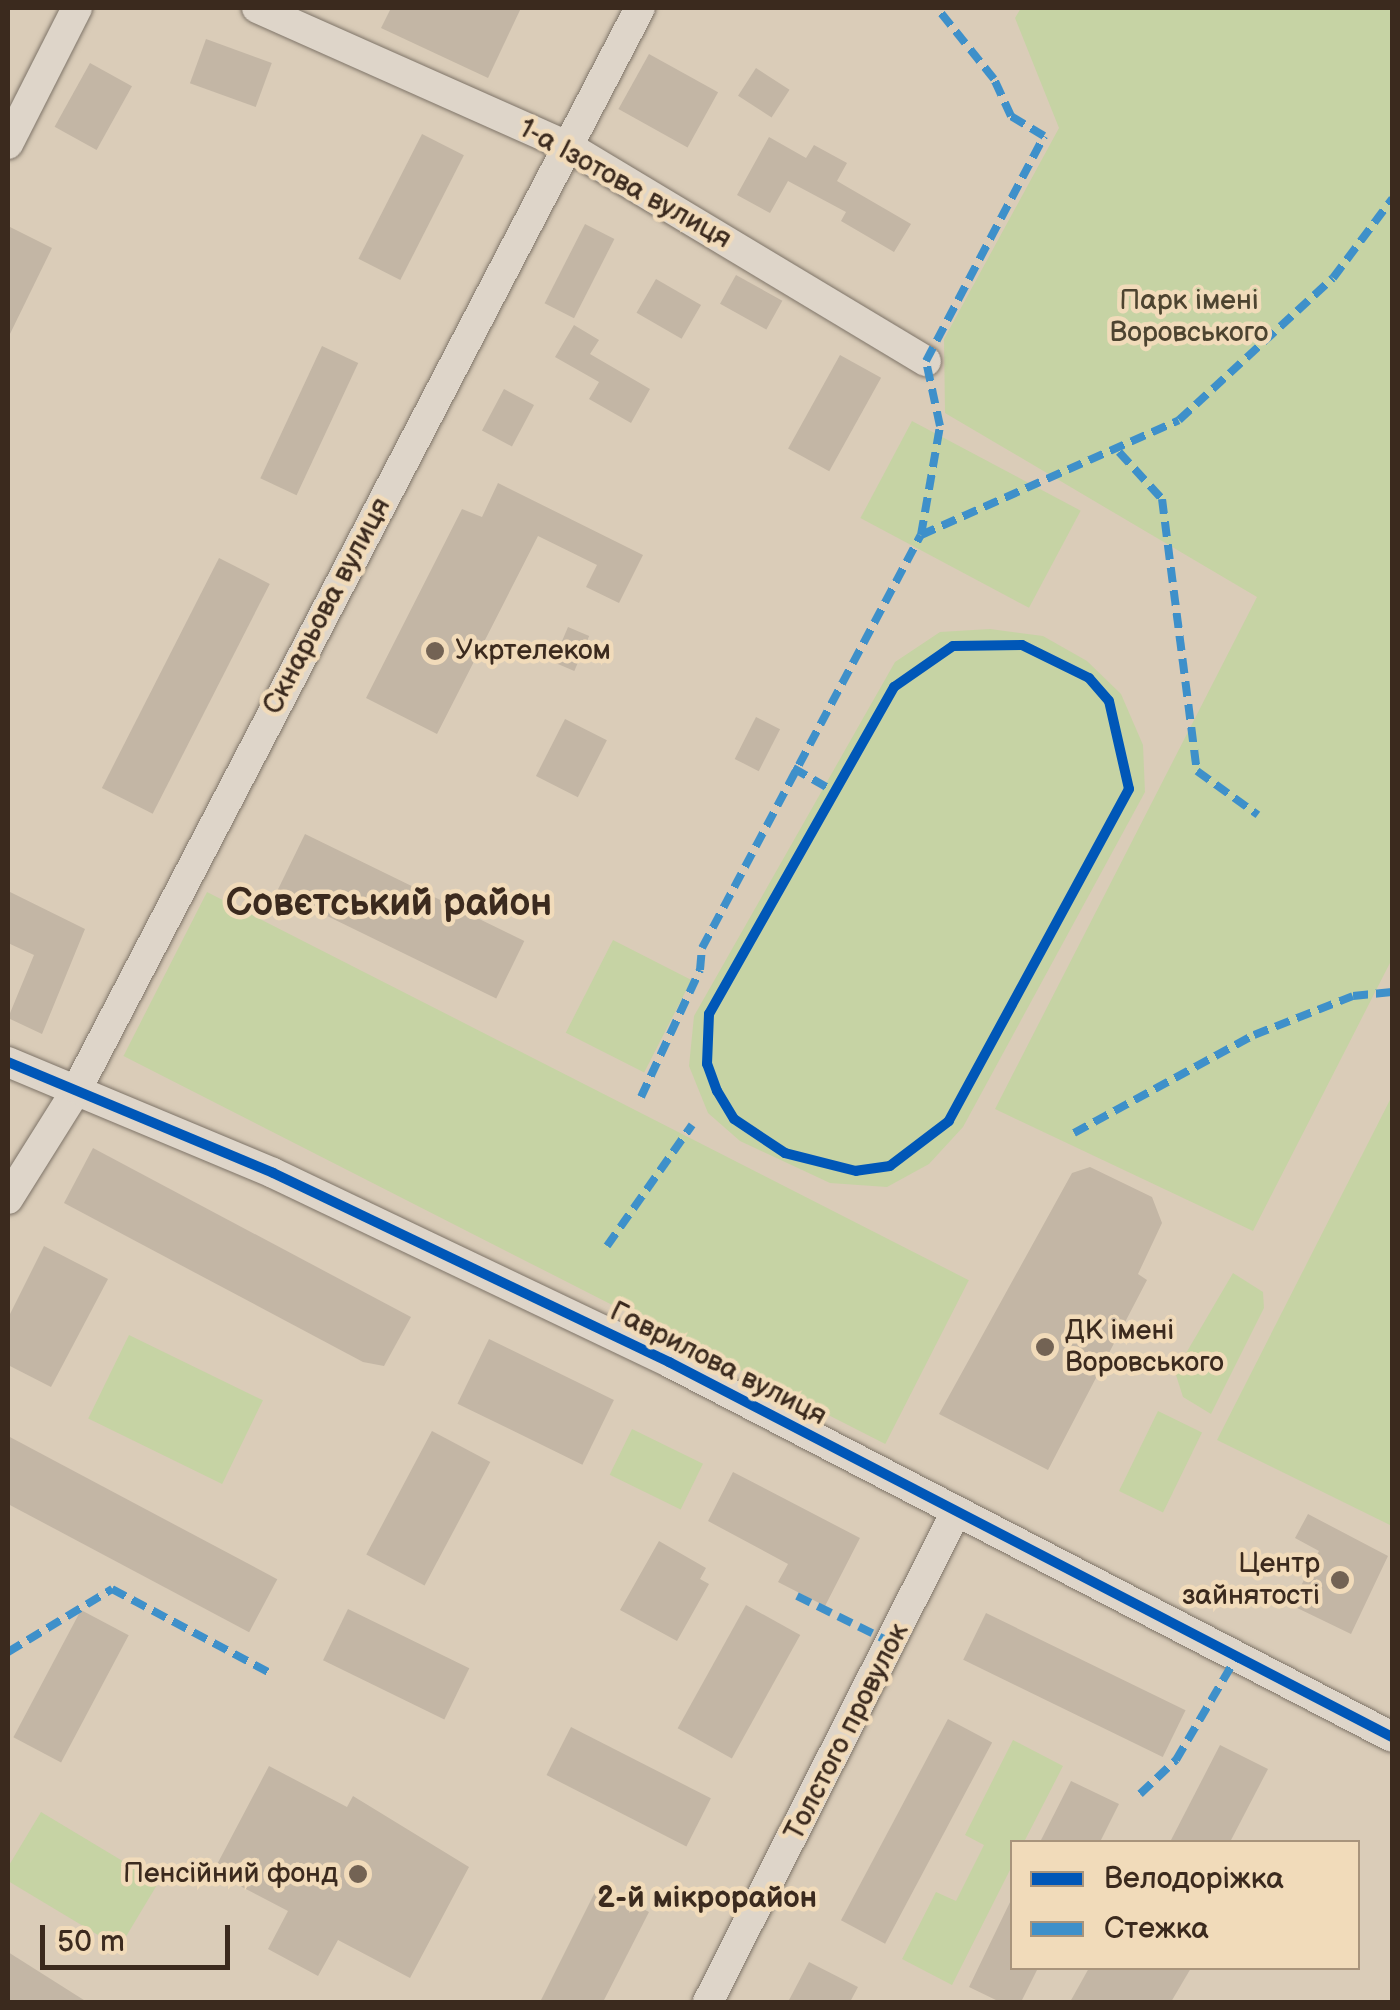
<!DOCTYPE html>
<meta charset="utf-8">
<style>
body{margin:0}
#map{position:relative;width:1400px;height:2010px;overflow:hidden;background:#daccb8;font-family:"Balsamiq Sans",sans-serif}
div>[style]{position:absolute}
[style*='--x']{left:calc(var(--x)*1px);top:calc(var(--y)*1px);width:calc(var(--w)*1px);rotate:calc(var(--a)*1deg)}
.green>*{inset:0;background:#c6d3a4;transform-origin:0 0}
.building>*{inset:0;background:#c3b6a5;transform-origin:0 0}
.roads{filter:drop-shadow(0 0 2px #7e7468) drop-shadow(0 0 2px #7e7468)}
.minor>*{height:30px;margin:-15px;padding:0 15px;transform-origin:15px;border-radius:15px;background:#ded5c9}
.quiet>*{height:8px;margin-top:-4px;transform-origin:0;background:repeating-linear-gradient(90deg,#3e90ca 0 15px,transparent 0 23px)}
.cycleway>*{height:10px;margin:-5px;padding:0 5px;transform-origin:5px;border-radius:5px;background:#0057b8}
.dots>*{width:28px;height:28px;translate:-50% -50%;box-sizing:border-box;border:5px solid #f1dbba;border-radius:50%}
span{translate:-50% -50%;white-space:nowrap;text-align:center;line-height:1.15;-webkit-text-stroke:9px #f1dbba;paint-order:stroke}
.street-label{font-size:28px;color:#3b2a1e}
.park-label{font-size:28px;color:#4d4430}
.poi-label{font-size:28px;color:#3b2a1e}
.left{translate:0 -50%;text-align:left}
.right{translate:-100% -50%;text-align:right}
.neighbourhood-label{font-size:30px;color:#3b2a1e;font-weight:700}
.district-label{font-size:38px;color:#3b2a1e;font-weight:700}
.frame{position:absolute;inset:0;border:10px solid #3b2a1e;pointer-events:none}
.legend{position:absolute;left:1010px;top:1840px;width:350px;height:130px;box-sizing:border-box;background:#f1dbba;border:2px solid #a8947c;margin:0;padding:12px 18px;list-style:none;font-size:30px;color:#3b2a1e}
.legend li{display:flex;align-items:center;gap:20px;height:50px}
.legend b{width:50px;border:2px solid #a8947c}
.scale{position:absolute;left:40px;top:1925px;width:190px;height:45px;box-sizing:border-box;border:5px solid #3b2a1e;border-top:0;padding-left:12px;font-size:30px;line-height:35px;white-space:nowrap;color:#3b2a1e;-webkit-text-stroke:8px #f1dbba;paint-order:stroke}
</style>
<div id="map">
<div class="green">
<div style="clip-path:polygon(1021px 8px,1392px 8px,1392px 959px,1253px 1231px,995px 1109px,1257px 597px,945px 413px,944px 339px,1059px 128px,1015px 18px)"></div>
<div style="left:912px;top:421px;width:191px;height:110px;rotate:28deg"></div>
<div style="clip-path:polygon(990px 629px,1043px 636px,1087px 661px,1121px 694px,1143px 745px,1145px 792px,963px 1127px,929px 1164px,887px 1187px,830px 1183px,740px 1141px,708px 1113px,689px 1066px,694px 1016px,895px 662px,940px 632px)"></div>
<div style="left:207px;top:892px;width:855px;height:184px;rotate:27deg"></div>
<div style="left:613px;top:940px;width:88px;height:104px;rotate:27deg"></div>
<div style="clip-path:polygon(1392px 1096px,1392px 1526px,1217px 1440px)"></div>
<div style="clip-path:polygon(1233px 1273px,1263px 1292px,1264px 1308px,1211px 1414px,1183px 1397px,1175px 1372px)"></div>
<div style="left:129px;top:1335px;width:149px;height:93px;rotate:26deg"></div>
<div style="left:1158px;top:1411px;width:49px;height:89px;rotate:26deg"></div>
<div style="left:632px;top:1429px;width:79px;height:51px;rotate:26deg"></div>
<div style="clip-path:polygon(1013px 1740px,1063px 1766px,1024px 1842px,1012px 1842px,1012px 1866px,952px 1985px,902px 1959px,936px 1892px,956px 1901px,984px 1845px,965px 1835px)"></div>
<div style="left:41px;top:1812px;width:137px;height:76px;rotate:31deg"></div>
</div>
<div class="building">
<div style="clip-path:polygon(391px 8px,521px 8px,488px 78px,381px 28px)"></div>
<div style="left:206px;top:39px;width:70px;height:47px;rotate:20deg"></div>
<div style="left:649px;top:54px;width:79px;height:63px;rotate:29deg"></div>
<div style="left:90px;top:63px;width:48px;height:73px;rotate:29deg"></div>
<div style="left:756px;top:68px;width:40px;height:33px;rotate:33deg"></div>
<div style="left:422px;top:134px;width:47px;height:140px;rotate:27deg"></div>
<div style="clip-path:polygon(769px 137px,806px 158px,814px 145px,847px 163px,837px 181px,911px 224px,894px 252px,841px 221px,846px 212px,788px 181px,770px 213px,737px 195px)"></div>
<div style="left:585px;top:224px;width:33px;height:89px;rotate:27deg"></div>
<div style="clip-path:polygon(8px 226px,52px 248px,8px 338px)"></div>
<div style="left:736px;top:275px;width:53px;height:33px;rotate:29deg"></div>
<div style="left:656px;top:279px;width:52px;height:39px;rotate:30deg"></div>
<div style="clip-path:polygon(574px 325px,599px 340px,590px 354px,650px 389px,631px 423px,589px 399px,599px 382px,555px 357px)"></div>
<div style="left:322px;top:346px;width:40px;height:146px;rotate:25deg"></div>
<div style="left:840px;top:355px;width:47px;height:107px;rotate:29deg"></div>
<div style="left:504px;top:389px;width:34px;height:47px;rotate:28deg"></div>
<div style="clip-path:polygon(498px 483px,643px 555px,619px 603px,586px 587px,597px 565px,538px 536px,437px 734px,366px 698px,462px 509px,482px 517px)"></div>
<div style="left:219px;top:558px;width:57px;height:258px;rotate:27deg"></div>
<div style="left:568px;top:627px;width:23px;height:38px;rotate:23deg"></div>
<div style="left:756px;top:717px;width:27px;height:47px;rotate:27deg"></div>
<div style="left:565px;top:719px;width:47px;height:64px;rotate:27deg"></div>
<div style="left:305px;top:834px;width:244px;height:64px;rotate:26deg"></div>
<div style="clip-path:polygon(8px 891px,85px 929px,42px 1034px,8px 1018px,34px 955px,8px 943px)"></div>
<div style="clip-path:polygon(93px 1148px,411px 1317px,384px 1366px,363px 1362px,64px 1203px)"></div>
<div style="clip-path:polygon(1090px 1167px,1152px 1197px,1162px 1223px,1138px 1274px,1147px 1280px,1048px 1470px,939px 1414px,1072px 1173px)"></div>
<div style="clip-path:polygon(44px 1246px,108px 1279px,51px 1387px,8px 1365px,8px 1318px)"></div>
<div style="left:489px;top:1339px;width:139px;height:72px;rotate:26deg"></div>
<div style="left:432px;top:1431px;width:66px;height:140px;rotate:28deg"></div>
<div style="left:8px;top:1436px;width:305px;height:60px;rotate:28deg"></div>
<div style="clip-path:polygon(733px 1472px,860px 1538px,825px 1606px,778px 1582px,788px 1564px,708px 1521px)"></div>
<div style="clip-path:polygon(1308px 1514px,1388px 1556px,1351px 1634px,1291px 1605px,1319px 1551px,1295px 1538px)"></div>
<div style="clip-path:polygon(659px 1541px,706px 1568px,700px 1579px,709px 1584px,677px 1641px,620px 1610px)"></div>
<div style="left:746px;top:1605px;width:62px;height:141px;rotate:29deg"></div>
<div style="left:348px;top:1609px;width:135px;height:57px;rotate:26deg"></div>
<div style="left:81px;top:1610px;width:54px;height:144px;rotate:28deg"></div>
<div style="left:986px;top:1613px;width:222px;height:52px;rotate:26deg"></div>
<div style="left:948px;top:1719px;width:50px;height:228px;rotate:28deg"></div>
<div style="left:571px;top:1727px;width:157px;height:54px;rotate:27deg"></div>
<div style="clip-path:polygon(1220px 1745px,1268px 1769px,1230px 1842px,1170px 1842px)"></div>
<div style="clip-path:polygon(269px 1766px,347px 1807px,353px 1796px,469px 1867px,410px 1978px,338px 1940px,318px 1976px,268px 1949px,288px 1911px,213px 1872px)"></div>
<div style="clip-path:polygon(1071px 1781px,1119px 1804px,1100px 1842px,1040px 1842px)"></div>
<div style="clip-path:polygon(598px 1886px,649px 1912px,603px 2002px,540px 2002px)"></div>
<div style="clip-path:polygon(1012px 1898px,1012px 1968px,1038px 1968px,1021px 2002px,1000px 2002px,969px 1987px)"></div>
<div style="clip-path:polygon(8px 1952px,87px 2002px,8px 2002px)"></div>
<div style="clip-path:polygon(809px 1962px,858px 1987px,850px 2002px,788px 2002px)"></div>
<div style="clip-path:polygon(1089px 1968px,1191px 1968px,1171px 2002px,1070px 2002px)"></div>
</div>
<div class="roads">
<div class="minor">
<div style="--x:257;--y:8;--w:344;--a:24"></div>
<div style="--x:571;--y:148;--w:414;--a:31"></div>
<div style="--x:8;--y:144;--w:153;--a:-63.1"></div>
<div style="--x:8;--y:1062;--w:287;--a:22.7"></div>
<div style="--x:273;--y:1173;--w:439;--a:25.5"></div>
<div style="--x:669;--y:1362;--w:814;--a:27.41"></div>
<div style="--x:8;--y:1199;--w:130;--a:-57.9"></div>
<div style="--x:77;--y:1089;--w:1219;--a:-62.49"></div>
<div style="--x:708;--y:2002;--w:547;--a:-63.15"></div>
</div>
</div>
<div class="quiet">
<div style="--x:1119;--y:452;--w:64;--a:47.5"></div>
<div style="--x:1162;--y:499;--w:274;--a:82.7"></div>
<div style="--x:1197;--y:771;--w:75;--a:35.8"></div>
<div style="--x:921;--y:535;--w:282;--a:-24"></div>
<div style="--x:1179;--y:420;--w:209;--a:-42.7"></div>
<div style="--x:1333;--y:278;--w:99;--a:-53.2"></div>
<div style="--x:793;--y:768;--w:48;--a:29.7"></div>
<div style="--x:641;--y:1097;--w:140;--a:-65.1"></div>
<div style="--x:700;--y:970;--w:22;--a:-85"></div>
<div style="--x:702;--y:948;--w:467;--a:-62.1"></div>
<div style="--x:921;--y:535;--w:111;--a:-80.1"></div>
<div style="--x:940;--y:426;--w:66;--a:-102.2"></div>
<div style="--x:926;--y:361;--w:254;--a:-62.3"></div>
<div style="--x:1044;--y:136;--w:39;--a:-149"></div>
<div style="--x:1011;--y:116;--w:41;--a:-114.7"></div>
<div style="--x:994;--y:79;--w:91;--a:-128.8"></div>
<div style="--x:1074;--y:1133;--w:205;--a:-28.6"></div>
<div style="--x:1254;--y:1035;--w:106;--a:-21.5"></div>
<div style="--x:1353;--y:996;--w:39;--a:-6"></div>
<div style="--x:607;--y:1246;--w:148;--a:-54.9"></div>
<div style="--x:797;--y:1596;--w:108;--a:26.3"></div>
<div style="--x:8;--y:1652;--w:122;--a:-31.2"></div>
<div style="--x:112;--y:1589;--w:179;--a:28"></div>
<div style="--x:1140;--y:1794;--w:50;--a:-43.4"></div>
<div style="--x:1176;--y:1760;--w:118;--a:-59.5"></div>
</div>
<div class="cycleway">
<div style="--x:1022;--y:645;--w:75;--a:26.2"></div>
<div style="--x:1089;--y:678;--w:30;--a:49"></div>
<div style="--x:1109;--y:701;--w:90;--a:77.2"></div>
<div style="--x:1129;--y:789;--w:378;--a:118.5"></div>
<div style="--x:949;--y:1121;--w:74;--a:142.7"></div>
<div style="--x:890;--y:1166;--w:34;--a:172"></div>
<div style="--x:856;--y:1171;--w:73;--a:-165.8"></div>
<div style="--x:785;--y:1153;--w:61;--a:-146.3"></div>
<div style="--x:734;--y:1119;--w:33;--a:-121"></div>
<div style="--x:717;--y:1091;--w:29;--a:-110"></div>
<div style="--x:707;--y:1064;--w:50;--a:-87.7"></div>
<div style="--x:709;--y:1014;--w:376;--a:-60.5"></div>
<div style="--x:894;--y:687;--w:72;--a:-34.8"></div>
<div style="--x:953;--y:646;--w:69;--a:-0.8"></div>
<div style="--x:8;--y:1062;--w:287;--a:22.7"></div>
<div style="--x:273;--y:1173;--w:439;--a:25.5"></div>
<div style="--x:669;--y:1362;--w:814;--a:27.41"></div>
</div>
<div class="dots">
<div style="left:435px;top:651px;background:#736354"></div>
<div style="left:1045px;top:1347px;background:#736354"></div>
<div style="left:1340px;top:1580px;background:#736354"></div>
<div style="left:358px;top:1874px;background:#736354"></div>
</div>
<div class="street-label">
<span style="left:625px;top:184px;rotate:29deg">1-а Ізотова вулиця</span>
<span style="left:327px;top:606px;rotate:-62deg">Скнарьова вулиця</span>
<span style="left:718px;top:1364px;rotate:27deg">Гаврилова вулиця</span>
<span style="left:847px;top:1732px;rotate:-63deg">Толстого провулок</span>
</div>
<div class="park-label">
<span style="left:1189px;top:317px">Парк імені<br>Воровського</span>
</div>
<div class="poi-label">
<span class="left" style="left:455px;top:651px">Укртелеком</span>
<span class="left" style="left:1065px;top:1347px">ДК імені<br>Воровського</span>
<span class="right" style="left:1320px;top:1580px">Центр<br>зайнятості</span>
<span class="right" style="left:338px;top:1874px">Пенсійний фонд</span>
</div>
<div class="neighbourhood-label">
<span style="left:707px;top:1898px">2-й мікрорайон</span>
</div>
<div class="district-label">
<span style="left:389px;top:904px">Совєтський район</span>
</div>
<div class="frame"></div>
<ul class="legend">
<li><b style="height:12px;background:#0057b8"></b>Велодоріжка</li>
<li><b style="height:12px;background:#3e90ca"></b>Стежка</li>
</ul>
<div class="scale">50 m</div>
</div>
